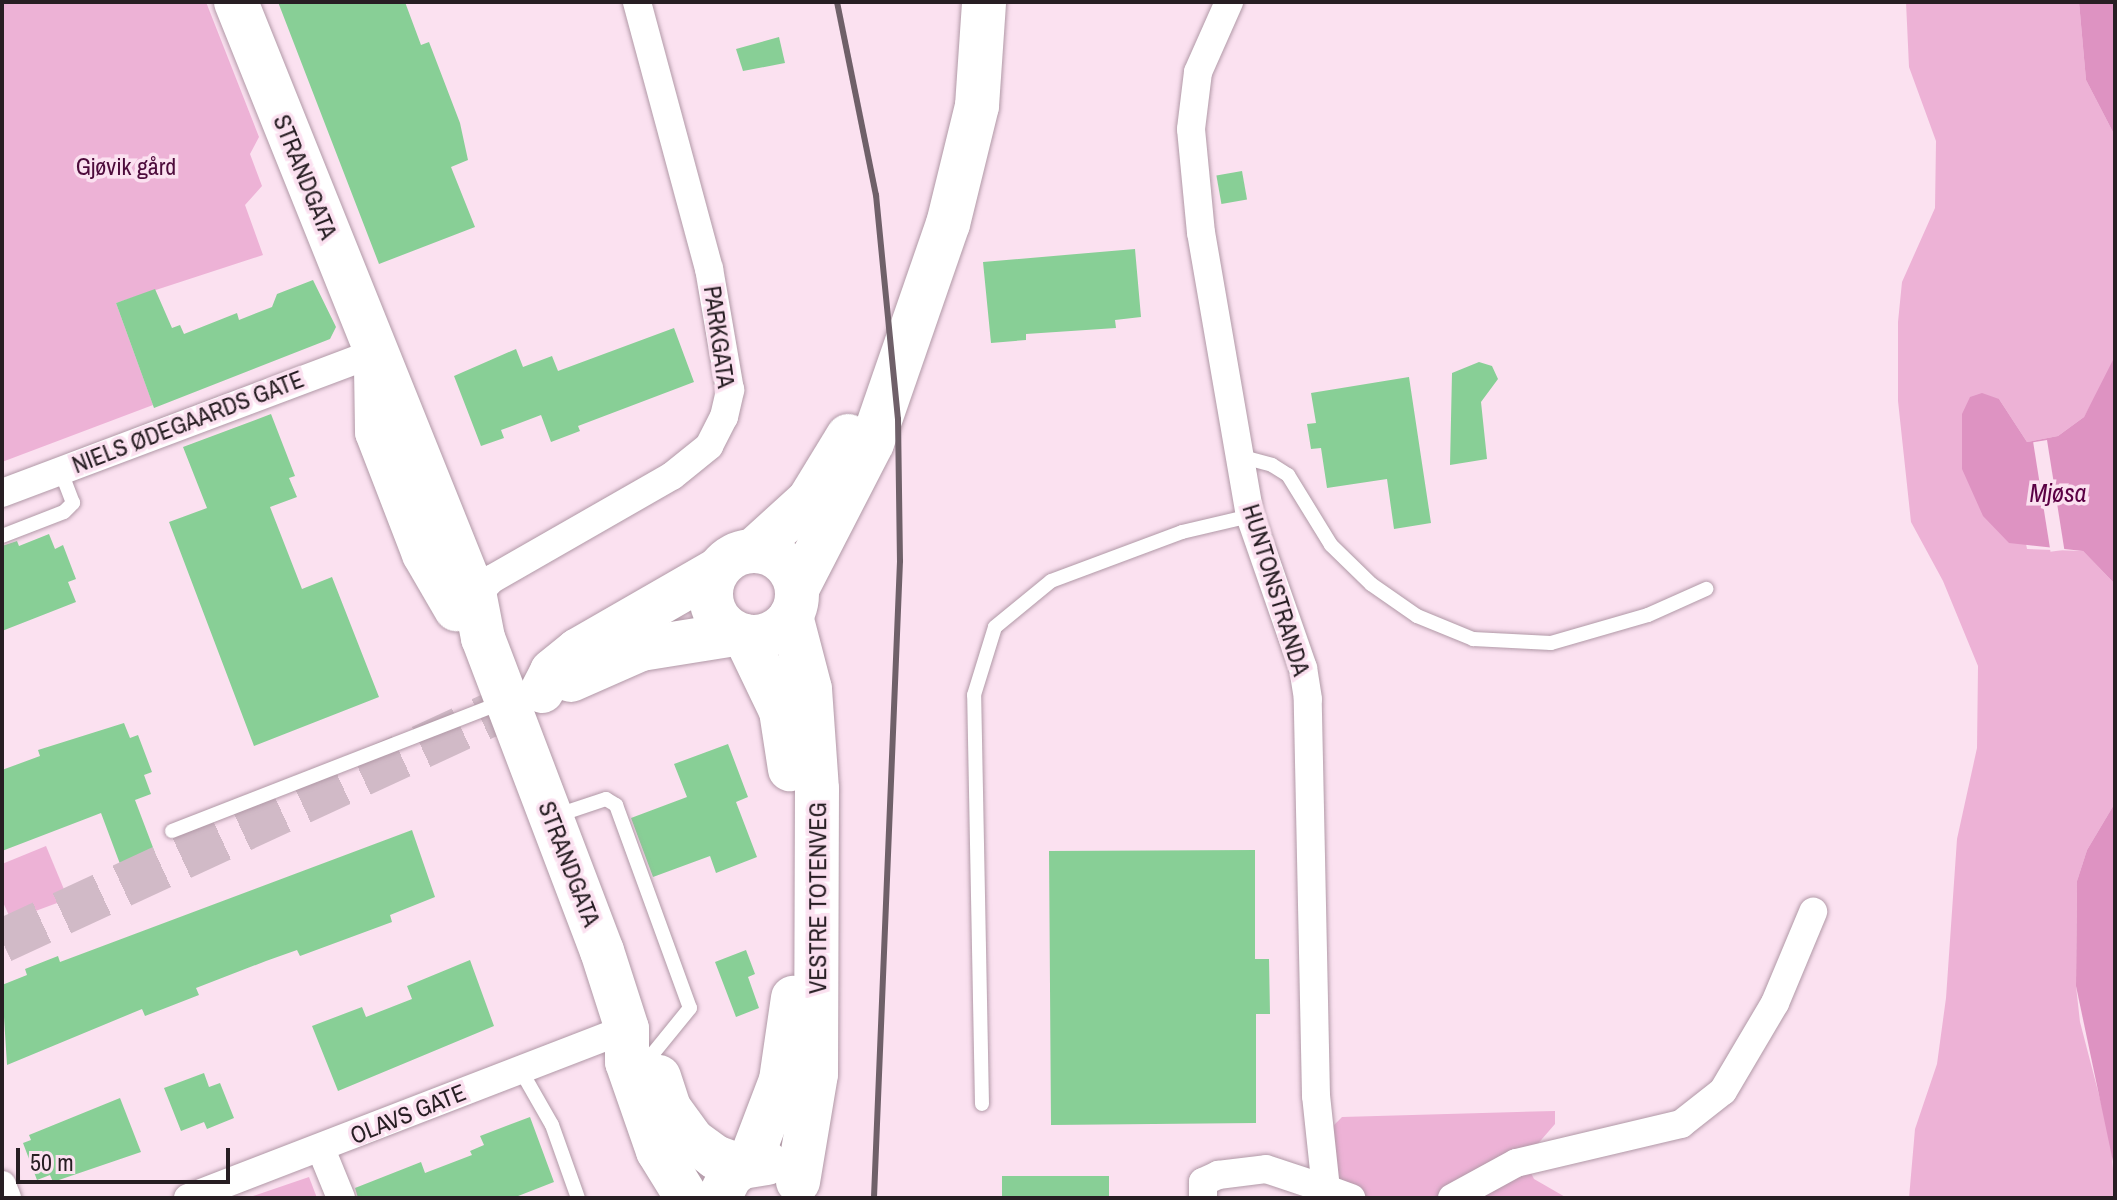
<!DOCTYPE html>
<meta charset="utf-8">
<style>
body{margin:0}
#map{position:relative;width:2117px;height:1200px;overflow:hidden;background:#fbe1f0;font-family:"Archivo Narrow",sans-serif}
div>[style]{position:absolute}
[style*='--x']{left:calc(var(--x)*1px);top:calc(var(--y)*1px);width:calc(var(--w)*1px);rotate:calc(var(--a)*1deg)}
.green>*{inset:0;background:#edb2d6}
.water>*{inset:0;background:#de93c2}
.pier>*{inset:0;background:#fbe1f0;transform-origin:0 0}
.building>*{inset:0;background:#88cf96;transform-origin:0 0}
.trunk-tunnel>*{height:44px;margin-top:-22px;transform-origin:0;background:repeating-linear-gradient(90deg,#d1bac7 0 44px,transparent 0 66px)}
.roads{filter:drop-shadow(0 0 2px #b199a7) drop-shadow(0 0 2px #b199a7)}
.service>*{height:14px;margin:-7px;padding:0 7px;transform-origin:7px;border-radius:7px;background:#fff}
.minor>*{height:28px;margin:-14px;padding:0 14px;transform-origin:14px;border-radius:14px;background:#fff}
.primary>*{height:44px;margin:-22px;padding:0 22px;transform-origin:22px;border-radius:22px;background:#fff}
.trunk>*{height:44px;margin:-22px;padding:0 22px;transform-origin:22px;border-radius:22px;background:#fff}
.trunk>.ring{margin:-22px;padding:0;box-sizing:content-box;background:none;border:44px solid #fff;border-radius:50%}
.rail>*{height:6px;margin:-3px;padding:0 3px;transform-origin:3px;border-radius:3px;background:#6f6069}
span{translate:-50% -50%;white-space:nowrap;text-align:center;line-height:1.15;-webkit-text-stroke:7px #fbe1f0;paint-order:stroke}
.park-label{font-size:24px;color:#4d0b3b}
.street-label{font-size:24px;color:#271e23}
.water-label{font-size:26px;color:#5b0044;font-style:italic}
.frame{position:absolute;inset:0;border:4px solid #271e23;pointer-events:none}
.scale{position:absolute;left:16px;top:1148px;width:214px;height:36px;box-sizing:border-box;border:4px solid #271e23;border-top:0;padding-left:10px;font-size:24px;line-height:28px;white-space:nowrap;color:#271e23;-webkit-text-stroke:6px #fbe1f0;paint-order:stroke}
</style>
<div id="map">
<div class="green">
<div style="clip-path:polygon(2px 2px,206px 2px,259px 137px,250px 154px,262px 186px,245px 205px,263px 255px,116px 303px,153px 405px,2px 462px)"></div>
<div style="clip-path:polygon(1906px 2px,2079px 2px,2086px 80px,2115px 136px,2115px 356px,2110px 371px,2084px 417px,2058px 436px,2027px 442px,1999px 399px,2027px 549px,2083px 551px,2115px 584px,2115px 803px,2087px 850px,2077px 881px,2076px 986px,2080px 1022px,2111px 1141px,2115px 1198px,1909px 1198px,1915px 1129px,1937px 1064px,1946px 998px,1957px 839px,1977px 748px,1978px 666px,1943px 581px,1911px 522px,1898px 401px,1898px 322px,1902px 282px,1935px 208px,1936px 141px,1909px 67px)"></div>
<div style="clip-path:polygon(46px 846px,68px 899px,11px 920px,2px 900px,2px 864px)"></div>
<div style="clip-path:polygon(1555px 1111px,1555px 1124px,1529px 1154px,1528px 1167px,1534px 1179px,1567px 1198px,1322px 1198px,1332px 1127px,1342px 1117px)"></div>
<div style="clip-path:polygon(309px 1177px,317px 1198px,247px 1198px)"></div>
</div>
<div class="water">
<div style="clip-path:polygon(2079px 2px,2115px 2px,2115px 136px,2086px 80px)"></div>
<div style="clip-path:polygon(2115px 356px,2115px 584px,2083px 551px,2009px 543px,1983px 516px,1962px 469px,1962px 414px,1970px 397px,1982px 393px,1999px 399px,2027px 442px,2058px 436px,2084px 417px)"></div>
<div style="clip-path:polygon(2115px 803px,2115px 1171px,2076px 986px,2077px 881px,2087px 850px)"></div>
</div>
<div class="pier">
<div style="left:2047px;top:440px;width:111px;height:14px;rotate:81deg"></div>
</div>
<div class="building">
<div style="clip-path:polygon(278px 2px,405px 2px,421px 45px,429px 42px,460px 123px,468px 160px,451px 167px,475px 227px,379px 264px)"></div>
<div style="clip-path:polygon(779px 37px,785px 63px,743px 71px,736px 49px)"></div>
<div style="left:1242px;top:171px;width:29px;height:26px;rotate:80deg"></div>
<div style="clip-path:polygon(1135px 249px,1141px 317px,1115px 320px,1116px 328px,1026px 334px,1026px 340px,991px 343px,983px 262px)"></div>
<div style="clip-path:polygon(313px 280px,336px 327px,330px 339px,154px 408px,116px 303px,155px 289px,172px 328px,180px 325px,184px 334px,237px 313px,239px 320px,272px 307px,277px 294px)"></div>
<div style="clip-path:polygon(674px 328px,694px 382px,578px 426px,580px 431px,551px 442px,541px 415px,501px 430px,504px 438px,481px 446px,454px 376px,516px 349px,523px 367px,552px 356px,558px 371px)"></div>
<div style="clip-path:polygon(1479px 362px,1492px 366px,1498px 379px,1481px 402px,1487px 459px,1450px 465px,1452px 373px)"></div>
<div style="clip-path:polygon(1409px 377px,1431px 523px,1394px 529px,1387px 479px,1327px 488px,1321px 448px,1311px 449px,1307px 424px,1316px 423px,1311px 393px)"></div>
<div style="clip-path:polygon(271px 414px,295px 476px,289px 478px,297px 497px,270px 507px,302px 589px,332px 577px,379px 697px,254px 746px,169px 522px,207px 508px,183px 447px)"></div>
<div style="clip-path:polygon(49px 534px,55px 549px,63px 545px,76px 579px,68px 582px,76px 602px,2px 631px,2px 546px,17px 541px,19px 546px)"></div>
<div style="clip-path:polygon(124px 723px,130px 738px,138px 735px,152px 772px,144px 775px,151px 794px,135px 800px,160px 866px,126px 880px,101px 813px,2px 851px,2px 770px,40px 756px,38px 750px)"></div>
<div style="clip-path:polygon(728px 744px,748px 797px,736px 802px,757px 857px,716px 873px,710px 856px,653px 877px,631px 818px,687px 797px,674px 764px)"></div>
<div style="clip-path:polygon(412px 830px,435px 897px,390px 915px,392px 922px,300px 956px,297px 950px,266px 961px,196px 988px,199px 995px,145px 1016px,142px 1009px,7px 1065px,2px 985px,27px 975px,25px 969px,58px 956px,60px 962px)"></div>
<div style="clip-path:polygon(1255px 850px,1255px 959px,1269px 959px,1270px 1014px,1256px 1014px,1256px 1123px,1051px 1125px,1049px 851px)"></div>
<div style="clip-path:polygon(746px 950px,755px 974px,748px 977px,759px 1008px,736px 1017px,715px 962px)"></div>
<div style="clip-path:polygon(470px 960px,494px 1026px,338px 1091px,312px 1026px,362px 1007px,366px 1017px,412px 999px,407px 986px)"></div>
<div style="clip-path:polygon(204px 1073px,209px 1087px,220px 1083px,234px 1118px,207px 1129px,204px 1122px,181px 1131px,164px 1088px)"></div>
<div style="clip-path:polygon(120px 1098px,141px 1152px,53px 1182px,50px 1175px,37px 1180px,23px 1143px,31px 1140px,29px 1135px)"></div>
<div style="clip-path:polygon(530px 1117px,554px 1182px,513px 1198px,358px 1198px,355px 1188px,421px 1162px,425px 1173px,472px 1155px,470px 1151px,484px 1145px,480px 1136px)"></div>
<div style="left:1002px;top:1176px;width:107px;height:22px"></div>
</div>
<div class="trunk-tunnel">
<div style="--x:2;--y:941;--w:595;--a:-24.84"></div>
</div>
<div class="roads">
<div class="service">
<div style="--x:1239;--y:456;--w:34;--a:15"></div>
<div style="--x:1272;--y:465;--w:19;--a:32"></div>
<div style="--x:1288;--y:475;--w:82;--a:58.4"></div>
<div style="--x:1331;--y:545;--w:56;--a:44.3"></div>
<div style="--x:1371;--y:584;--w:56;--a:34.8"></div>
<div style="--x:1417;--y:616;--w:61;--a:22.3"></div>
<div style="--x:1473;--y:639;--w:78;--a:2.9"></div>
<div style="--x:1551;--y:643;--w:101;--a:-16.1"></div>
<div style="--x:1648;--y:615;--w:64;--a:-24.1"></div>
<div style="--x:2;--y:536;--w:66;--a:-21.2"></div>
<div style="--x:64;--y:512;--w:13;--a:-45"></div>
<div style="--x:73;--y:503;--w:34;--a:-111"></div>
<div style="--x:555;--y:816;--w:54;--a:-18.4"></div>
<div style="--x:606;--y:799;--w:12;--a:31"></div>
<div style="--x:616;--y:805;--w:216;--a:70"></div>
<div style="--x:690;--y:1008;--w:62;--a:129.1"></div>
<div style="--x:172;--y:831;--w:355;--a:-21.3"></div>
<div style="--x:520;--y:1069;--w:64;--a:60.3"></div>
<div style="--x:552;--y:1125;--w:77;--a:70.4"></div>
<div style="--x:982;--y:1104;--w:409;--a:-91.1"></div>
<div style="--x:974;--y:695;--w:71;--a:-72.8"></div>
<div style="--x:995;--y:627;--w:72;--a:-39.4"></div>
<div style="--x:1051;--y:581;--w:140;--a:-20.5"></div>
<div style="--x:1182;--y:532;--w:70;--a:-13.2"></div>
</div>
<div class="minor">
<div style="--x:2;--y:493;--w:398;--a:-20.6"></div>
<div style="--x:475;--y:597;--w:25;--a:-47"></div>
<div style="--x:492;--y:579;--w:207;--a:-29.8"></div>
<div style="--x:672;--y:476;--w:48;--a:-39"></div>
<div style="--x:709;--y:446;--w:33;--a:-63"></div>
<div style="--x:724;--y:417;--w:28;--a:-77"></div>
<div style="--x:730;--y:390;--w:123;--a:-99.8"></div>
<div style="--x:709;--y:269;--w:277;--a:-105.1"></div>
<div style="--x:321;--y:1149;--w:53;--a:67.8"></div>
<div style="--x:2;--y:1185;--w:14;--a:69"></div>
<div style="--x:1326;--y:1189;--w:27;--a:20"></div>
<div style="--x:188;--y:1198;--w:470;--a:-21.1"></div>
<div style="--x:1203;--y:1198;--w:16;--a:-90"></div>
<div style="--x:1203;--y:1182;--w:17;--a:-25"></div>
<div style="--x:1218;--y:1175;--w:48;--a:-7.1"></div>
<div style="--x:1266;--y:1169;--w:63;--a:18.4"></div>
<div style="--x:1326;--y:1189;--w:94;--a:-96.1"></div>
<div style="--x:1316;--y:1096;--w:397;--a:-91.2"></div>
<div style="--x:1308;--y:699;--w:31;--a:-99"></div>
<div style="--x:1303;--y:668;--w:161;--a:-109.2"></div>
<div style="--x:1250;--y:516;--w:287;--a:-99.8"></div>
<div style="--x:1201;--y:233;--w:104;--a:-95.5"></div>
<div style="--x:1191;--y:129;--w:57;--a:-83"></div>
<div style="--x:1198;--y:72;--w:77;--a:-66.1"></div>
<div style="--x:1452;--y:1198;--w:73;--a:-28.7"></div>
<div style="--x:1516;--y:1163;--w:170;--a:-13.3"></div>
<div style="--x:1681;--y:1124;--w:53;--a:-38.2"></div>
<div style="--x:1723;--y:1091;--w:102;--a:-59.4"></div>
<div style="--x:1775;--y:1003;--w:99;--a:-67.3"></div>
</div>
<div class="primary">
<div style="--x:236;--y:2;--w:641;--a:68.12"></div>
<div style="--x:475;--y:597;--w:42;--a:79"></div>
<div style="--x:483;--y:638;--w:335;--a:69.2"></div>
<div style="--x:602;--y:951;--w:82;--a:72.2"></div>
<div style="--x:627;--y:1029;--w:33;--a:90"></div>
<div style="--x:627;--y:1062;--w:94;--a:70.8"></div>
<div style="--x:658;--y:1151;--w:55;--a:58.3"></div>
<div style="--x:376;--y:367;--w:65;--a:89.1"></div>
<div style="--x:377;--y:432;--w:131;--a:68.9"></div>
<div style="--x:424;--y:554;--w:64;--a:59.8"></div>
<div style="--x:791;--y:616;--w:75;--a:75.4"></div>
<div style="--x:810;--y:689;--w:100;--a:86"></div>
<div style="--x:817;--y:789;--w:285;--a:90.2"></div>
<div style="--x:816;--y:1074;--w:109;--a:99.5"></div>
<div style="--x:745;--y:636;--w:83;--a:64.4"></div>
<div style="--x:781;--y:711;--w:59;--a:81.2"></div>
<div style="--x:659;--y:1077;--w:33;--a:72"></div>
<div style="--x:669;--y:1108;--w:39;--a:54"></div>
<div style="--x:692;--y:1140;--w:29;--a:36"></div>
<div style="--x:715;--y:1157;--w:29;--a:20"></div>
<div style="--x:749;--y:1164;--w:90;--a:-69.1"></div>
<div style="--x:781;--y:1080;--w:83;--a:-81.7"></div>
<div style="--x:719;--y:1198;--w:25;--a:-63"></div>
<div style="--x:730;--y:1176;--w:15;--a:-37"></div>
<div style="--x:742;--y:1167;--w:25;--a:-9"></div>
</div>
<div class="trunk">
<div style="--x:754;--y:550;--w:74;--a:-42.3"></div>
<div style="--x:809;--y:500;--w:75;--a:-58.6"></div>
<div class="ring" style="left:711px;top:551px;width:42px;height:42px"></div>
<div style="--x:797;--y:589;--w:164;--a:-62.8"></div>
<div style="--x:872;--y:443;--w:232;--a:-70.9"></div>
<div style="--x:948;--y:224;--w:122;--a:-76.2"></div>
<div style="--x:977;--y:106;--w:104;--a:-86.1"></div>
<div style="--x:571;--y:680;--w:77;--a:-23.9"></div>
<div style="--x:641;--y:649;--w:95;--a:-9.1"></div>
<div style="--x:542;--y:691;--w:22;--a:-63"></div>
<div style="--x:552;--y:671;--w:33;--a:-39"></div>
<div style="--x:578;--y:650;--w:160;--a:-29.9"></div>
</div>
</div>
<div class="rail">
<div style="--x:837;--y:2;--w:197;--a:78.6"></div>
<div style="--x:876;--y:195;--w:225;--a:84.4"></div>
<div style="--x:898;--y:419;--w:142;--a:89.2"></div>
<div style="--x:900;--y:561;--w:638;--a:92.34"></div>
</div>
<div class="park-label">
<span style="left:126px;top:167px">Gjøvik gård</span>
</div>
<div class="street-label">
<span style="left:305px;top:177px;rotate:68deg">STRANDGATA</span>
<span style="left:719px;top:337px;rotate:82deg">PARKGATA</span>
<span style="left:188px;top:422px;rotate:-21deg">NIELS ØDEGAARDS GATE</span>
<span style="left:1276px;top:590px;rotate:73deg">HUNTONSTRANDA</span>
<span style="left:569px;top:864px;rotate:69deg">STRANDGATA</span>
<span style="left:818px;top:898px;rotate:-90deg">VESTRE TOTENVEG</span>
<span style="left:408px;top:1114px;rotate:-22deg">OLAVS GATE</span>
</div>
<div class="water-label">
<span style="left:2058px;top:493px">Mjøsa</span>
</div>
<div class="frame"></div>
<div class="scale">50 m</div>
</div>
